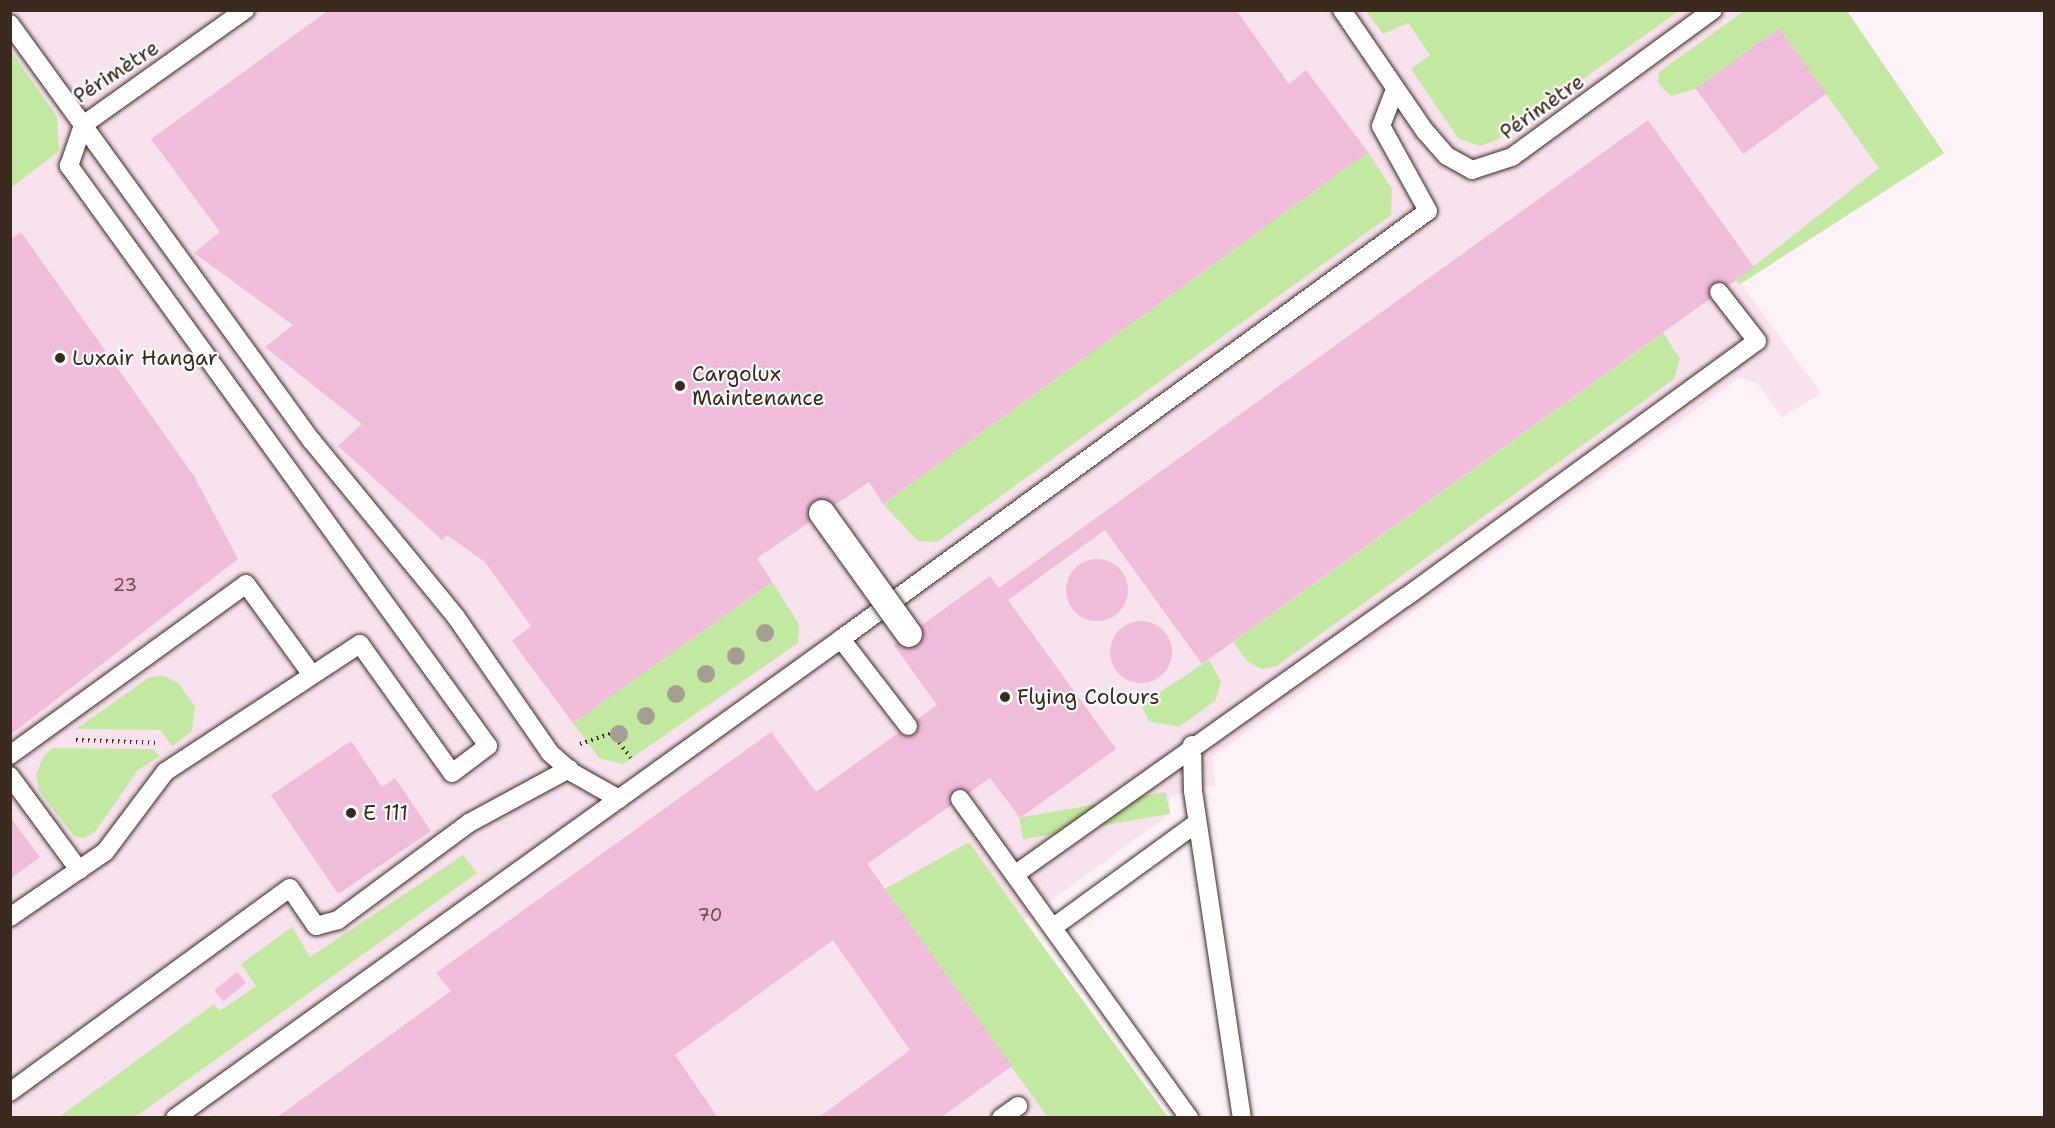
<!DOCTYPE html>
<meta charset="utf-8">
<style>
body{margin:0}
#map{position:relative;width:2055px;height:1128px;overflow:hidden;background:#fcf2f7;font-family:"Shantell Sans",sans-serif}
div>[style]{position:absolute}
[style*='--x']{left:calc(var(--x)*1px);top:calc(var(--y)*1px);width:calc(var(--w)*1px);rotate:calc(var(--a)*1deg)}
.built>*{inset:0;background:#f8e2ee}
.green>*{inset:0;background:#c3e8a2;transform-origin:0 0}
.building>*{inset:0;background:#efbcd9;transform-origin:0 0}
.round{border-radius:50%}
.path>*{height:4px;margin-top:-2px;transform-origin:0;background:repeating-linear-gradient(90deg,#3b2a1e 0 1.5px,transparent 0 6px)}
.roads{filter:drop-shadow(0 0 2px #3b2a1e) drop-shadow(0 0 2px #3b2a1e)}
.service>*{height:18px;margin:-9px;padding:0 9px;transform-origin:9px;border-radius:9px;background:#fff}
.bridges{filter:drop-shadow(0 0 2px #3b2a1e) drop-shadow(0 0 2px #3b2a1e)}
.pedestrian-bridge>*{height:26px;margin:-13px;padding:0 13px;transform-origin:13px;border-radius:13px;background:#fff}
.trees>*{width:18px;height:18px;margin:-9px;border-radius:50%;background:#a59e92}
.dots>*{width:16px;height:16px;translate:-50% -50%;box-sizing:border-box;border:3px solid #fff;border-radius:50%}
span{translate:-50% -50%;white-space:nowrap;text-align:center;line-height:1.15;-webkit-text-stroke:4.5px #fff;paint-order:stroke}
.number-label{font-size:18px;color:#684e4d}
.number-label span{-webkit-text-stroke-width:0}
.street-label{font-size:21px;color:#3b2a1e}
.poi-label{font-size:21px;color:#3b2a1e}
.left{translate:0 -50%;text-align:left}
.frame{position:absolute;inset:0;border:12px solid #3b2a1e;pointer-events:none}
</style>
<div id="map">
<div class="built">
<div style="clip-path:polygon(10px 11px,1847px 11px,1944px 153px,1741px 284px,1821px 393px,1782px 417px,1758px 383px,1739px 378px,1212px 757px,1215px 785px,1170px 796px,1170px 814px,1009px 931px,1147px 1117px,11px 1117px)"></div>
</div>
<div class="green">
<div style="clip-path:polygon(1366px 11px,1679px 11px,1497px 140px,1480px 146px,1458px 138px,1411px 69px,1430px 55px,1408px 23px,1383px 34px)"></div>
<div style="clip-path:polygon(1744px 11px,1847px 11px,1944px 153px,1740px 284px,1735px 281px,1879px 168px,1779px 28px,1696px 89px,1671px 96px,1657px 82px,1659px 72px)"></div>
<div style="clip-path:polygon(11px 51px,57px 117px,59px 151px,12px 187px)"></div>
<div style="clip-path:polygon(1368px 152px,1392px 189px,1391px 215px,937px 542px,918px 541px,883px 504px)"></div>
<div style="clip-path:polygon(1663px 333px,1680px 359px,1674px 379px,1275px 667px,1261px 669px,1247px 661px,1233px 642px)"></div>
<div style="clip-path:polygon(772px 582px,799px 624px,798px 643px,623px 764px,599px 758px,573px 723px)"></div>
<div style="clip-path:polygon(1209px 660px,1221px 681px,1216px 700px,1179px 727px,1149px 721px,1141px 705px)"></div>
<div style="clip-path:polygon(164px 676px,178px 683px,195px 706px,192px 731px,172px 746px,160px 730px,76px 729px,150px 677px)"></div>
<div style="clip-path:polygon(53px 748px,153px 749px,160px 756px,138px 770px,95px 832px,85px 838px,74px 836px,39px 791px,36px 775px,43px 757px)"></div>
<div style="left:1166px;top:792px;width:22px;height:149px;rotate:80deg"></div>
<div style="clip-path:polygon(969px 842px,1024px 920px,1168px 1117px,1043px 1117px,1046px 1115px,885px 889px)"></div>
<div style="clip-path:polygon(463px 855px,477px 873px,135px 1117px,59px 1117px,214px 1004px,220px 1011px,256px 986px,241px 964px,292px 927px,310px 957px)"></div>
</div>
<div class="building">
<div style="clip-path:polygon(329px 10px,1236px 10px,1289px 84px,1306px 70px,1368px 152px,883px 504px,869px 482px,757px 558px,772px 582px,573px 723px,512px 641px,531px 626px,485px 562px,447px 535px,442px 540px,338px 446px,362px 424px,265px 347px,293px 325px,194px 253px,220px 232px,151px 139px)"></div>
<div style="left:1779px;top:28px;width:81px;height:103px;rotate:54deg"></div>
<div style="clip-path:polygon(1648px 120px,1754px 267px,1202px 664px,1105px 530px,1008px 600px,1116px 749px,1020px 818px,990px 778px,867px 864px,1012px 1066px,940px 1118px,818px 1118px,910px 1050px,833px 940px,675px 1055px,718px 1118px,276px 1118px,451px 991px,436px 973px,771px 732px,816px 792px,908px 726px,937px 705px,894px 645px,990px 576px,999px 588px)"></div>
<div style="clip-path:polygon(21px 232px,194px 476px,238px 559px,10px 735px,10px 240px)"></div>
<div class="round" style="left:1066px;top:559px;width:62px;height:62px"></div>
<div class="round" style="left:1110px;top:621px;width:62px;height:62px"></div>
<div style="clip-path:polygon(351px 741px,382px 787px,395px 778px,431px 831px,338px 894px,271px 795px)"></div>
<div style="clip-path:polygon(10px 817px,40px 857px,10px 879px)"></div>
<div style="left:237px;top:972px;width:14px;height:29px;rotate:51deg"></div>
</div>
<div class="path">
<div style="--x:76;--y:740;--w:83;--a:2.1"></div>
<div style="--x:580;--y:744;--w:34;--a:-19"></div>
<div style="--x:612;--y:733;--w:31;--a:53"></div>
</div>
<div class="roads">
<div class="service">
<div style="--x:1342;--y:10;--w:147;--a:55.6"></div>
<div style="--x:1425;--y:131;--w:33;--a:49"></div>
<div style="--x:1447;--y:156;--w:29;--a:29"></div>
<div style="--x:1472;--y:170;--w:42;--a:-18"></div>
<div style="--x:1512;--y:157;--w:249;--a:-36.2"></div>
<div style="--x:10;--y:24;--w:125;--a:54.1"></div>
<div style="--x:83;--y:125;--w:199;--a:-35.4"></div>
<div style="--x:83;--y:125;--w:390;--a:54.1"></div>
<div style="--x:312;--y:441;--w:227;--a:50.7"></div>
<div style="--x:456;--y:617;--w:165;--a:55.3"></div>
<div style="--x:550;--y:753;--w:30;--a:41"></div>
<div style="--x:573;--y:773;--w:53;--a:29.5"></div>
<div style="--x:908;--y:726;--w:110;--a:-127.6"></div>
<div style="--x:841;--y:639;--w:726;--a:-36.1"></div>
<div style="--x:1428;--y:211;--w:97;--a:-118.9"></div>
<div style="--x:1381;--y:126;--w:39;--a:-69"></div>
<div style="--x:1192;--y:745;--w:46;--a:88.8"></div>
<div style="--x:1193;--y:791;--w:331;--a:81.5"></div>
<div style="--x:10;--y:755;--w:291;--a:-35.9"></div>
<div style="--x:246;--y:584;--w:112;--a:54"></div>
<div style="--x:10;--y:776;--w:117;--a:53.7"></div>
<div style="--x:960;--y:799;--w:393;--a:54.3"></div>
<div style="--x:1017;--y:873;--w:477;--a:-35.4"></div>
<div style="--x:1406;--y:597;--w:434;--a:-36.1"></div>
<div style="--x:1757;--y:341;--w:62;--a:-127.8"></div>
<div style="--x:10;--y:917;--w:115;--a:-34.4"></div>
<div style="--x:105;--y:852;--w:100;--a:-53.1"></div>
<div style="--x:165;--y:772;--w:233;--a:-33.3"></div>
<div style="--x:360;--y:644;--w:158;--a:54.5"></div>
<div style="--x:452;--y:773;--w:45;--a:-36.9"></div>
<div style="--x:488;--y:746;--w:716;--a:-125.84"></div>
<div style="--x:69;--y:166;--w:43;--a:-71.1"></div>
<div style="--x:1055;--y:926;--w:175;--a:-36"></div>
<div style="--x:10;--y:1092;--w:346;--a:-36.1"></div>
<div style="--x:290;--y:888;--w:46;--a:55.6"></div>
<div style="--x:316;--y:926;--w:23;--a:-15"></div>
<div style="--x:338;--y:920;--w:163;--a:-36.5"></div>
<div style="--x:469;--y:823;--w:114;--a:-28.4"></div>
<div style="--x:175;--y:1118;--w:820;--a:-35.72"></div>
<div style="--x:1001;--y:1118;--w:21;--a:-35"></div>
</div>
</div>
<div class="bridges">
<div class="pedestrian-bridge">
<div style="--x:822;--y:513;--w:149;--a:54.3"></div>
</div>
</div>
<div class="trees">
<div style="left:765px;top:633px"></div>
<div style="left:736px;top:656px"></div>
<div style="left:706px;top:674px"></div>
<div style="left:676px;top:694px"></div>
<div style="left:646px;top:716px"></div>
<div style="left:619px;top:734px"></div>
</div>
<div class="dots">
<div style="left:60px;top:358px;background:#3b2a1e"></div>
<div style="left:680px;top:386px;background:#3b2a1e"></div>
<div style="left:1005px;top:697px;background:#3b2a1e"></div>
<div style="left:351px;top:813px;background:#3b2a1e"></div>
</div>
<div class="number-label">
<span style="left:125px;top:585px">23</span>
<span style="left:710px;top:915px">70</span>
</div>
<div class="street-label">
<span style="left:116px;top:72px;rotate:-33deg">Périmètre</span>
<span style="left:1542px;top:107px;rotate:-35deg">Périmètre</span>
</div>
<div class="poi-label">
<span class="left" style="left:72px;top:358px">Luxair Hangar</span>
<span class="left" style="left:692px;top:386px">Cargolux<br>Maintenance</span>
<span class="left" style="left:1017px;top:697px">Flying Colours</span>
<span class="left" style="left:363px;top:813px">E 111</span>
</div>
<div class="frame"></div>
</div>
